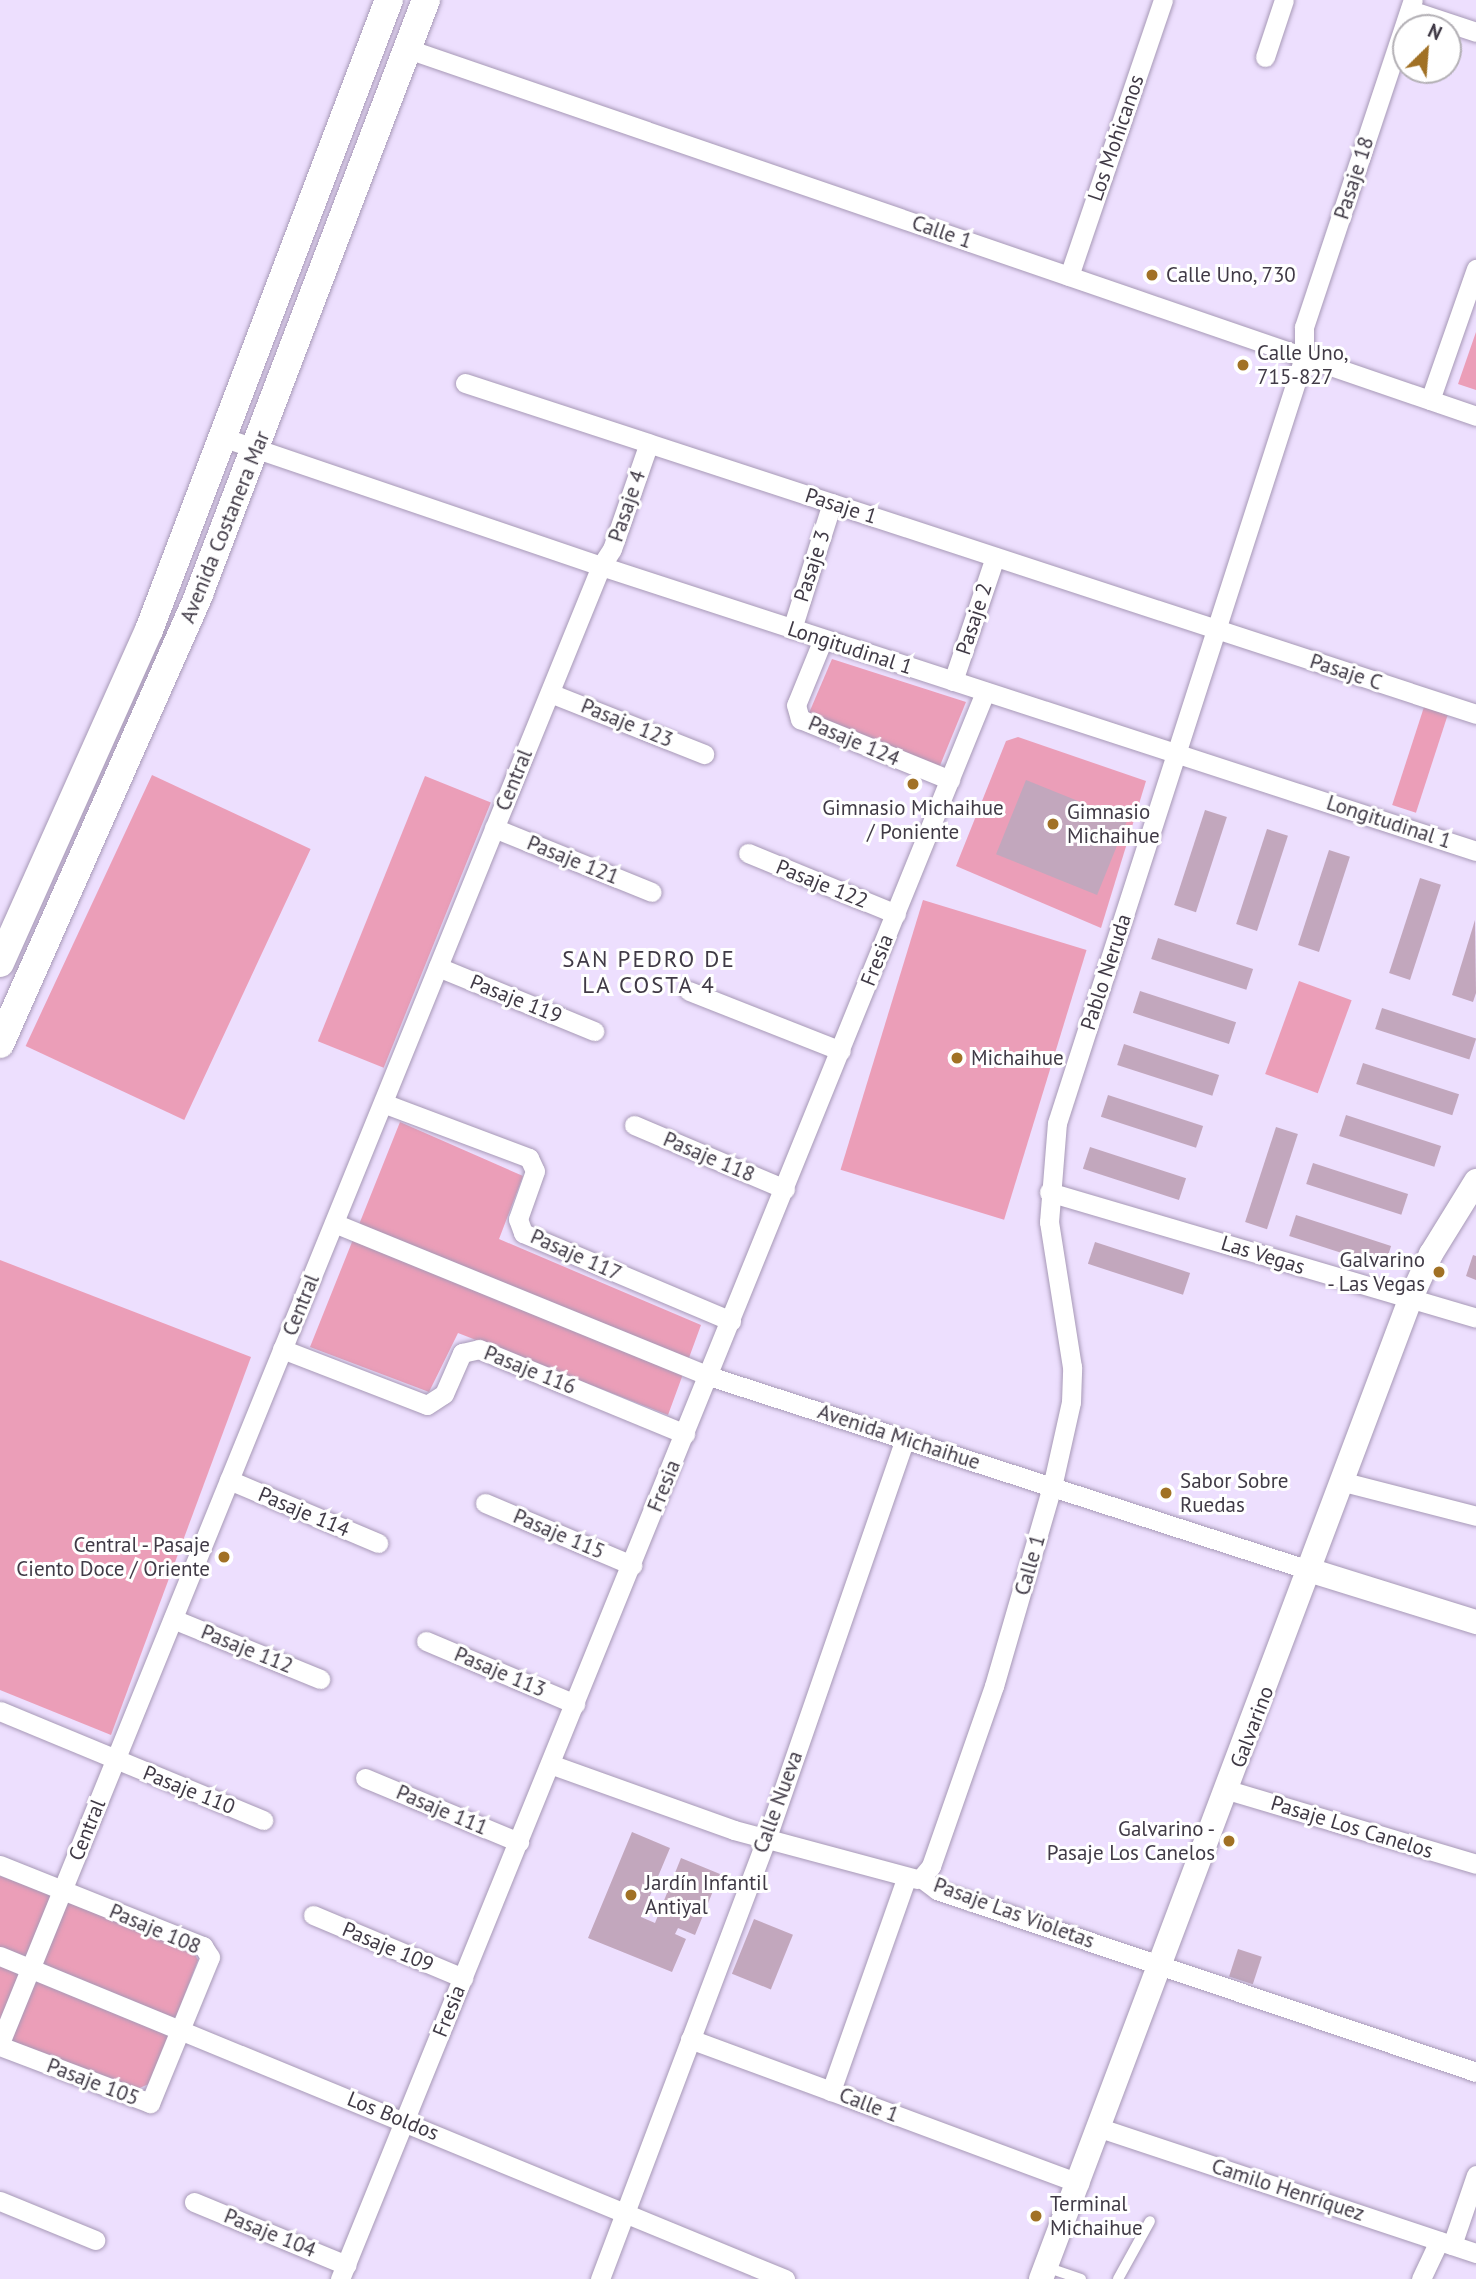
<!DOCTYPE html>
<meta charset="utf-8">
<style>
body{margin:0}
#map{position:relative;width:1476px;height:2279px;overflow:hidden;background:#eddffe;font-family:"PT Sans",sans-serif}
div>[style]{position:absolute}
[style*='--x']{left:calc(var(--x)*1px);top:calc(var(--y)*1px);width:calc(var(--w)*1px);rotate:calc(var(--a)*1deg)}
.green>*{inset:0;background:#eb9eb8;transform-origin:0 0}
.building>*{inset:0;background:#c2a7bd;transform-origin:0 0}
.roads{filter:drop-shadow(0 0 2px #a799b6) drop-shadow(0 0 2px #a799b6)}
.service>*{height:10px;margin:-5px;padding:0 5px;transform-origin:5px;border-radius:5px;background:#fff}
.minor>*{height:19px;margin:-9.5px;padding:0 9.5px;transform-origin:9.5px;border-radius:9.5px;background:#fff}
.tertiary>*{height:24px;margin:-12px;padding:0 12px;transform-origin:12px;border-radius:12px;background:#fff}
.secondary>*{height:28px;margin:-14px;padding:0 14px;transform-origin:14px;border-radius:14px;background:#fff}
.dots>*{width:19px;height:19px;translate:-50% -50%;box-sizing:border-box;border:4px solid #fff;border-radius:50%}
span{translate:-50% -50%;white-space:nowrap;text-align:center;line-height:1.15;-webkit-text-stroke:6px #fff;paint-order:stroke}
.street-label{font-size:21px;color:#403a46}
.poi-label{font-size:21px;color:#403a46}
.left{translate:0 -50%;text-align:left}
.right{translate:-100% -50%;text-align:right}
.neighbourhood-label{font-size:23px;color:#403a46;letter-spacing:2px}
.north{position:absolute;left:1392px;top:14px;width:70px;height:70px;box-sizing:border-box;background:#fff;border:2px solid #b3b0b5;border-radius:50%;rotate:25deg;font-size:19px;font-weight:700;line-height:28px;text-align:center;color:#403a46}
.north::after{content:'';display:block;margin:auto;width:24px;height:32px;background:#a17125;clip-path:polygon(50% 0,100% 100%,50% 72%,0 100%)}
</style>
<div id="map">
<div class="green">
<div style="clip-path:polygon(1476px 332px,1476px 390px,1458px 384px)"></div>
<div style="clip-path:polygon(832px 659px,966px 702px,939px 768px,809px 713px)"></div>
<div style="left:1424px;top:707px;width:25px;height:103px;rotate:18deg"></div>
<div style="clip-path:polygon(1018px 737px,1146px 781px,1101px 928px,956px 866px,1006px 741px)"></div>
<div style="left:152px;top:775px;width:175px;height:299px;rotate:25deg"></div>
<div style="left:425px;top:776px;width:71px;height:286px;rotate:22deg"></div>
<div style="left:923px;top:900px;width:171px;height:282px;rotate:17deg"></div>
<div style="left:1299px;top:981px;width:56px;height:99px;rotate:20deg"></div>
<div style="clip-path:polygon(400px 1122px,523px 1176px,499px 1239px,701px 1325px,668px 1415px,458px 1333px,429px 1392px,310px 1347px)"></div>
<div style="clip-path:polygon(0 1260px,251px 1357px,111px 1735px,0 1690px)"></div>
<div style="clip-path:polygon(0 1876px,191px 1947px,198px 1960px,151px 2083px,135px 2090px,0 2037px)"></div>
</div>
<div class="building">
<div style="left:1026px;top:780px;width:109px;height:80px;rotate:22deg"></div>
<div style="left:1205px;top:810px;width:23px;height:100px;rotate:18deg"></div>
<div style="left:1267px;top:829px;width:22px;height:100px;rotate:18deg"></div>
<div style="left:1329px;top:850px;width:22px;height:100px;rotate:18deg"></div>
<div style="left:1420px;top:878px;width:22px;height:100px;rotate:18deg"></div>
<div style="clip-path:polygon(1475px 920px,1476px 993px,1473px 1002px,1452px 995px)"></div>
<div style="left:1158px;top:938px;width:100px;height:22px;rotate:18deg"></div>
<div style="left:1140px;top:991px;width:101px;height:23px;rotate:18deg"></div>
<div style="left:1382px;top:1008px;width:99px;height:22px;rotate:18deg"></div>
<div style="left:1124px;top:1044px;width:100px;height:22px;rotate:18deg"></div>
<div style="left:1363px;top:1063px;width:101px;height:22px;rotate:18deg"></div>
<div style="left:1108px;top:1095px;width:100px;height:23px;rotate:18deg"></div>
<div style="left:1346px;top:1115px;width:100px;height:22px;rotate:18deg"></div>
<div style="left:1276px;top:1127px;width:23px;height:100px;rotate:18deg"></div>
<div style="left:1090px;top:1147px;width:101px;height:23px;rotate:18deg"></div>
<div style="left:1313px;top:1163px;width:100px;height:22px;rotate:18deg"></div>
<div style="left:1296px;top:1215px;width:100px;height:22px;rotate:18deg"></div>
<div style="left:1095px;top:1242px;width:100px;height:23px;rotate:18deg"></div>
<div style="clip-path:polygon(1473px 1255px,1476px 1256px,1476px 1280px,1466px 1276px)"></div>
<div style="clip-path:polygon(632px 1832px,670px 1848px,641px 1917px,655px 1923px,681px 1858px,720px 1874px,695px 1935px,678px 1928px,675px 1934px,686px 1939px,672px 1972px,588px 1938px)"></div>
<div style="left:754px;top:1919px;width:42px;height:59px;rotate:22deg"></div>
<div style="left:1238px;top:1949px;width:25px;height:29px;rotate:18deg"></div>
</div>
<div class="roads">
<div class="service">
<div style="--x:1046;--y:2267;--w:37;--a:19"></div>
<div style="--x:1118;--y:2279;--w:66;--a:-61.1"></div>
</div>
<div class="minor">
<div style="--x:1410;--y:10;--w:70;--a:18.4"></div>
<div style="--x:408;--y:49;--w:1129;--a:18.96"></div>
<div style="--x:1265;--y:57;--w:60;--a:-71.6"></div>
<div style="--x:1069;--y:276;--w:292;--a:-71.2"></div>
<div style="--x:465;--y:383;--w:1064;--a:18.13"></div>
<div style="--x:1430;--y:400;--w:139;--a:-70.7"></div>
<div style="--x:225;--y:438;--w:397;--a:18.8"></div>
<div style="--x:601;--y:566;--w:920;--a:18.04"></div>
<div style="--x:792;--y:629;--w:132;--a:-72.4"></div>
<div style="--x:823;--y:639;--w:71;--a:112.2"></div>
<div style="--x:796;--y:705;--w:15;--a:74"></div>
<div style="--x:800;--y:719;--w:162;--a:22.1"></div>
<div style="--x:953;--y:681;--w:131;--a:-71.3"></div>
<div style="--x:550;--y:693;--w:166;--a:21.6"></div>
<div style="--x:494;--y:828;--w:170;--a:22.1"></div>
<div style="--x:748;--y:853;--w:160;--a:22.4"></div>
<div style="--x:438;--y:967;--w:169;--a:22.3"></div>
<div style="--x:689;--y:991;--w:163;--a:21.5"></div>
<div style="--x:383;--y:1103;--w:156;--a:20.6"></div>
<div style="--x:529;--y:1158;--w:14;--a:65"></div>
<div style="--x:535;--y:1171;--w:51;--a:109.5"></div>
<div style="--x:518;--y:1219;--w:15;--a:70"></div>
<div style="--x:523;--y:1233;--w:226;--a:22.9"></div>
<div style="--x:634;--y:1125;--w:164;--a:23"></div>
<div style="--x:1049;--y:1192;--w:445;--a:16.4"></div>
<div style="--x:334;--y:1223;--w:405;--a:22.2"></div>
<div style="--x:709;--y:1376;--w:634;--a:17.92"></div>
<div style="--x:282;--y:1349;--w:155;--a:21.1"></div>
<div style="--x:427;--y:1405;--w:20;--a:-33"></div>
<div style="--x:444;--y:1394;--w:45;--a:-66.3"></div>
<div style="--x:462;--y:1353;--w:17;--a:-13"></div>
<div style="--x:479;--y:1349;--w:223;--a:22.4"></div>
<div style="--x:229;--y:1480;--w:162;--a:22.9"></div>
<div style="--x:1344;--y:1482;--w:136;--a:14.4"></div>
<div style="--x:485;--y:1503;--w:160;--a:22.9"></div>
<div style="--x:173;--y:1619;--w:159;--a:22.2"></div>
<div style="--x:426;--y:1641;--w:162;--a:22.9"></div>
<div style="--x:0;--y:1711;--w:285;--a:22.5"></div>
<div style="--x:550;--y:1764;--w:195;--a:19.7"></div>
<div style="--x:734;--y:1830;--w:189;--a:15"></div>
<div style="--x:365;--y:1778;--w:167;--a:22.6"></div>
<div style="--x:1228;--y:1790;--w:259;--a:16.6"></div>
<div style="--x:0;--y:1865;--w:219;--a:21.8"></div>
<div style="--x:203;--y:1946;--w:13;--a:58"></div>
<div style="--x:210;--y:1957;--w:158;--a:112.3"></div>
<div style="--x:150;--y:2103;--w:160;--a:-159.2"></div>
<div style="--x:921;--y:1878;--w:16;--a:-50"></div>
<div style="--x:931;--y:1866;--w:191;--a:-70.7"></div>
<div style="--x:994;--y:1686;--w:207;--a:-73.8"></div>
<div style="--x:1052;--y:1487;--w:87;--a:-77.4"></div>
<div style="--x:1071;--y:1402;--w:35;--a:-88"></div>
<div style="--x:1072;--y:1367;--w:147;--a:-99"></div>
<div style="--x:1049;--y:1222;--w:99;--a:-85.4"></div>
<div style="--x:1057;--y:1123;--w:805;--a:-72.13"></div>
<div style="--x:1304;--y:357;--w:30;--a:-90"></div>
<div style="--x:1304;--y:327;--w:345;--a:-71.6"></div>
<div style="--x:921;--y:1878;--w:20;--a:37"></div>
<div style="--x:937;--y:1890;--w:569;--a:18.66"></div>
<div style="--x:906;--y:1879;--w:225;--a:109.5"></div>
<div style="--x:831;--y:2091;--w:265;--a:20.4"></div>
<div style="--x:313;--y:1915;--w:163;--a:22.8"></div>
<div style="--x:0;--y:1956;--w:849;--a:22.37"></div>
<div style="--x:690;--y:2039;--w:150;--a:20.2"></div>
<div style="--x:0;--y:2043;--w:1595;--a:-67.86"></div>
<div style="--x:601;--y:566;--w:20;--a:-57"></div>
<div style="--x:612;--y:549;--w:112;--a:-70.8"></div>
<div style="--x:1100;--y:2128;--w:396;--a:18.4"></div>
<div style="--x:0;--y:2201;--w:103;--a:22.3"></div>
<div style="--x:194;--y:2202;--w:165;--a:22.5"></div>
<div style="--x:1452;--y:2245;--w:74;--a:-71.1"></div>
<div style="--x:340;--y:2279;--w:1713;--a:-67.88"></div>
<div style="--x:600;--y:2279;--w:469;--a:-69.3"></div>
<div style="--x:766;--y:1840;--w:424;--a:-70.9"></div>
<div style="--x:1421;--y:2279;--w:42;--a:-64.7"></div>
</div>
<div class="tertiary">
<div style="--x:1312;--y:1571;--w:172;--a:17.3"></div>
<div style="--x:1041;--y:2279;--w:1046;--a:-69.35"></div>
<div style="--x:1410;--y:1300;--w:51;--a:-65.5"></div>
<div style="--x:1431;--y:1254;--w:86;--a:-58.3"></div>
</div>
<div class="secondary">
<div style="--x:0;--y:963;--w:365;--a:-65.9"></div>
<div style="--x:149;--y:630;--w:674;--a:-69.15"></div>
<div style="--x:0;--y:1044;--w:492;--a:-66.1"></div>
<div style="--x:199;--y:594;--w:636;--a:-69.09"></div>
</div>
</div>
<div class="dots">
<div style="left:1152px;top:275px;background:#a17125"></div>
<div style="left:1243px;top:365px;background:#a17125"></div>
<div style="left:913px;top:784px;background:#a17125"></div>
<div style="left:1053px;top:824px;background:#a17125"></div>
<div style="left:957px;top:1058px;background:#a17125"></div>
<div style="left:1439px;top:1272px;background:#a17125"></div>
<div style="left:1166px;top:1493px;background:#a17125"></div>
<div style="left:224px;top:1557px;background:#a17125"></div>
<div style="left:1229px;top:1841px;background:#a17125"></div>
<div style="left:631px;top:1895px;background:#a17125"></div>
<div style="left:1036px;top:2216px;background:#a17125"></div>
</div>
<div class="street-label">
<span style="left:1116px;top:138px;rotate:-71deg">Los Mohicanos</span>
<span style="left:1354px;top:178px;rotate:-72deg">Pasaje 18</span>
<span style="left:942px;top:232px;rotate:19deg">Calle 1</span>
<span style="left:627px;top:506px;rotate:-71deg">Pasaje 4</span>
<span style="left:841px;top:506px;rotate:18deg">Pasaje 1</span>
<span style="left:225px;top:527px;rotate:-68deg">Avenida Costanera Mar</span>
<span style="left:812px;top:566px;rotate:-72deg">Pasaje 3</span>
<span style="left:974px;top:619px;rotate:-72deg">Pasaje 2</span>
<span style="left:850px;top:648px;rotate:18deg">Longitudinal 1</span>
<span style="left:1346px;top:672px;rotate:18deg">Pasaje C</span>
<span style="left:627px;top:723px;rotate:22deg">Pasaje 123</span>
<span style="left:854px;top:741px;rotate:23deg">Pasaje 124</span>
<span style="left:514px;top:780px;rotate:-68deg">Central</span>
<span style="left:1389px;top:822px;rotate:18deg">Longitudinal 1</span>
<span style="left:573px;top:860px;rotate:22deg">Pasaje 121</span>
<span style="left:822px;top:884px;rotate:22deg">Pasaje 122</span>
<span style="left:877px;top:960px;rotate:-68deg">Fresia</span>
<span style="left:1106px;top:972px;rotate:-72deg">Pablo Neruda</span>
<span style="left:516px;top:999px;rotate:22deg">Pasaje 119</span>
<span style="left:709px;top:1157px;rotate:23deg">Pasaje 118</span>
<span style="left:576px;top:1255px;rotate:24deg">Pasaje 117</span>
<span style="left:1263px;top:1255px;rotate:17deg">Las Vegas</span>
<span style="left:301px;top:1305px;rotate:-68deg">Central</span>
<span style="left:530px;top:1370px;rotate:22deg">Pasaje 116</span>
<span style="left:899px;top:1437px;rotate:18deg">Avenida Michaihue</span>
<span style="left:664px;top:1486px;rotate:-68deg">Fresia</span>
<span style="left:304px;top:1512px;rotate:23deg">Pasaje 114</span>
<span style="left:559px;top:1534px;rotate:23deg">Pasaje 115</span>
<span style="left:1030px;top:1565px;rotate:-74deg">Calle 1</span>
<span style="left:247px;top:1649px;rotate:22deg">Pasaje 112</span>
<span style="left:500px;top:1672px;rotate:23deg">Pasaje 113</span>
<span style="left:1252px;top:1727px;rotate:-69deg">Galvarino</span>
<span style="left:189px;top:1790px;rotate:22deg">Pasaje 110</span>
<span style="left:778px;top:1802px;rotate:-70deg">Calle Nueva</span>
<span style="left:442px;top:1810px;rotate:23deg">Pasaje 111</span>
<span style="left:1352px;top:1827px;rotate:17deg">Pasaje Los Canelos</span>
<span style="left:87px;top:1830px;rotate:-68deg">Central</span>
<span style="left:1014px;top:1913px;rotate:20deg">Pasaje Las Violetas</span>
<span style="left:155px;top:1929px;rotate:23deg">Pasaje 108</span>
<span style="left:388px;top:1947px;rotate:23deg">Pasaje 109</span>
<span style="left:449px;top:2011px;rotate:-68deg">Fresia</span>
<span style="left:93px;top:2082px;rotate:21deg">Pasaje 105</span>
<span style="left:869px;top:2105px;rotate:21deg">Calle 1</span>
<span style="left:393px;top:2116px;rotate:22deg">Los Boldos</span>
<span style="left:1288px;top:2190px;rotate:18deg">Camilo Henríquez</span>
<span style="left:270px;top:2233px;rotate:22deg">Pasaje 104</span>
</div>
<div class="poi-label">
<span class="left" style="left:1166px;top:275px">Calle Uno, 730</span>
<span class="left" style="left:1257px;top:365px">Calle Uno,<br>715-827</span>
<span style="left:913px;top:820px">Gimnasio Michaihue<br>/ Poniente</span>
<span class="left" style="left:1067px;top:824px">Gimnasio<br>Michaihue</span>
<span class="left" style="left:971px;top:1058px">Michaihue</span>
<span class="right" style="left:1425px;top:1272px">Galvarino<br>- Las Vegas</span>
<span class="left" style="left:1180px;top:1493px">Sabor Sobre<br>Ruedas</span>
<span class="right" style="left:210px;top:1557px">Central - Pasaje<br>Ciento Doce / Oriente</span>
<span class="right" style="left:1215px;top:1841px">Galvarino -<br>Pasaje Los Canelos</span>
<span class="left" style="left:645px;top:1895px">Jardín Infantil<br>Antiyal</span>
<span class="left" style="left:1050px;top:2216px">Terminal<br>Michaihue</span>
</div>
<div class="neighbourhood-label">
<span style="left:649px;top:972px">SAN PEDRO DE<br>LA COSTA 4</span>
</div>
<div class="north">N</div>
</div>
